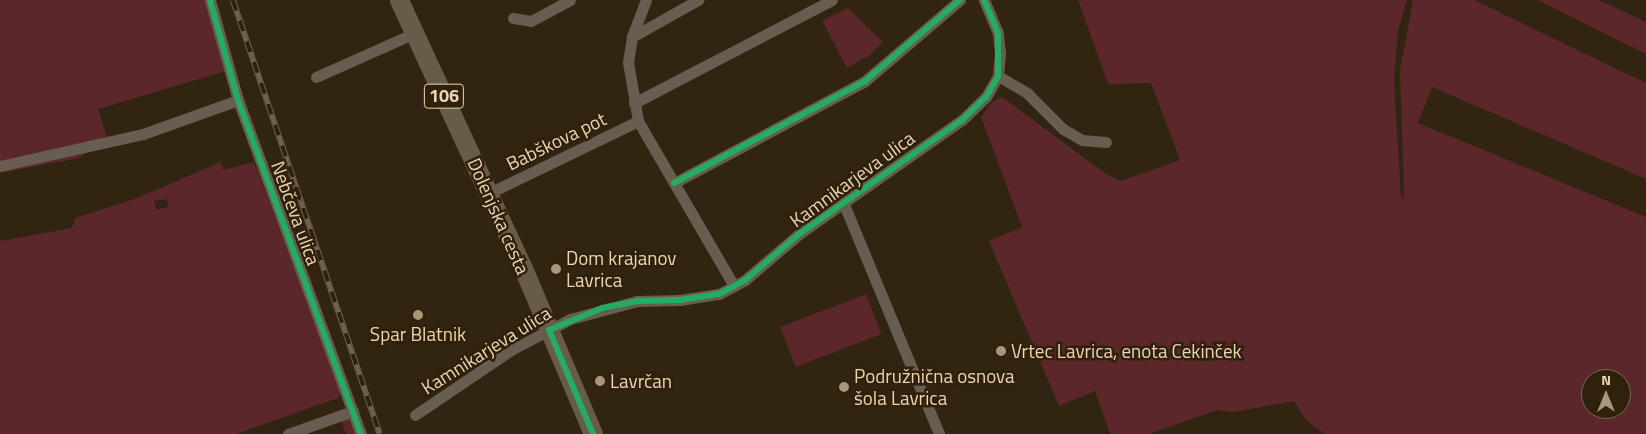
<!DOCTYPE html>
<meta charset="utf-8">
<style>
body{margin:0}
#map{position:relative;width:1646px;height:434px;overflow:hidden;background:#312411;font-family:"Titillium Web",sans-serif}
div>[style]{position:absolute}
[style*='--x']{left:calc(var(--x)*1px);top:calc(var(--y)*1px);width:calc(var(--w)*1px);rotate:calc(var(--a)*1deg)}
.green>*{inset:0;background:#5b272b;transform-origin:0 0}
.minor>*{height:11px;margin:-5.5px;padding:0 5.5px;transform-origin:5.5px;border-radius:5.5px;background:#675e51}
.primary>*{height:19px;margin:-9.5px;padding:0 9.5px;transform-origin:9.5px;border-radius:9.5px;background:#685b4a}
.rail>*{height:5.5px;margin-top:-2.75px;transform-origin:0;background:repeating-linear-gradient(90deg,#2f210c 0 11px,#6c6153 0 22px);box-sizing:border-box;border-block:1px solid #6c6153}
.cycleway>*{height:6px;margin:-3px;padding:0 3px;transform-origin:3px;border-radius:3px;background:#26ab63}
.dots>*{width:14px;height:14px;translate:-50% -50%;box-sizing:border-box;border:2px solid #2f210c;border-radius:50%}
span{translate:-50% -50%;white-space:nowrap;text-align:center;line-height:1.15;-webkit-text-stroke:5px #2f210c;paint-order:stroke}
.shield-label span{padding:1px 4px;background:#2f210c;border:1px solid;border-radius:4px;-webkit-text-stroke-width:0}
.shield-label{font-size:18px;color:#ecd4b5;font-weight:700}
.street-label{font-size:19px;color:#ecd4b5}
.poi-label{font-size:19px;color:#ecd4b5}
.left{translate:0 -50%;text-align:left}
.north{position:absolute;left:1581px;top:369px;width:50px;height:50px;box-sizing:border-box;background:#2f210c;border:1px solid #7b6950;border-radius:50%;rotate:0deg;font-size:14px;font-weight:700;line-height:20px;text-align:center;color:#ecd4b5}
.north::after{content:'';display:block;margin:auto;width:18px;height:22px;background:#ab967c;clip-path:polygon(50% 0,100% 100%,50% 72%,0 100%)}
</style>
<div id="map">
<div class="green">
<div style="clip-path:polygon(0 0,205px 0,226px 71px,98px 109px,107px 137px,79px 158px,0 173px)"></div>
<div style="clip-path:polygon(evenodd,1078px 0,1407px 0,1398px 31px,1394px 80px,1401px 197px,1404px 198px,1400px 70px,1413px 0,1474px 0,1646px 83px,1646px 179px,1432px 87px,1418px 123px,1646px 217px,1646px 434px,1324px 434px,1306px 420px,1294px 401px,1234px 412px,1217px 410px,1149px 434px,1110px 434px,1095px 391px,1059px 406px,989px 241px,1022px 227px,981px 117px,992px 102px,1002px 97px,1106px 174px,1121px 181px,1180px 160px,1151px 83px,1108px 84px,1078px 0,1591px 379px,1621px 379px,1621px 409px,1591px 409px,1591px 379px)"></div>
<div style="clip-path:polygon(1537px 0,1599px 0,1646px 22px,1646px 54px)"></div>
<div style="clip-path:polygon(848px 8px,883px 42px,869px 56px,847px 68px,822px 21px)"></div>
<div style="clip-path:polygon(evenodd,221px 162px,223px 170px,254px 162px,341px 391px,338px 398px,236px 434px,0 434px,0 241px,72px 228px,75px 218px,137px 198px,221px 162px,167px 199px,168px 207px,156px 210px,154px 201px,167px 199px)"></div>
<div style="left:866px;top:294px;width:43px;height:92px;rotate:69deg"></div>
<div style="clip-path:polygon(350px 416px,356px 434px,346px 434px,341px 420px)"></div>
</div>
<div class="minor">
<div style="--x:210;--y:0;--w:104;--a:74.4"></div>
<div style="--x:238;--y:100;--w:356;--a:69.8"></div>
<div style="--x:646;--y:0;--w:40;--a:111"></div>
<div style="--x:632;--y:37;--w:25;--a:99"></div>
<div style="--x:628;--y:62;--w:60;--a:80.4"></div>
<div style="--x:638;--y:121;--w:191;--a:59.8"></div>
<div style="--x:513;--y:18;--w:18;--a:9"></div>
<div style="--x:531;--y:21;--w:44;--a:-28.3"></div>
<div style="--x:632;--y:37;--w:76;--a:-29.3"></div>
<div style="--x:998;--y:76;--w:34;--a:30"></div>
<div style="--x:1027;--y:93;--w:51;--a:45"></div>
<div style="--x:1063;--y:129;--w:22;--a:30"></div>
<div style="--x:1082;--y:140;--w:24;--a:5"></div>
<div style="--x:316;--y:77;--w:108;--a:-24"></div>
<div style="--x:634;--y:103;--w:223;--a:-27.5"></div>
<div style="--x:0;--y:166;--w:147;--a:-12.6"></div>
<div style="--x:143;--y:134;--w:101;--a:-19.7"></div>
<div style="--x:674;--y:183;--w:217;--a:-28.1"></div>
<div style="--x:865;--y:81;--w:125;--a:-40.5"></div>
<div style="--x:489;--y:193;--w:165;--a:-25.8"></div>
<div style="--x:843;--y:202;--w:251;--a:67.5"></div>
<div style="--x:415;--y:415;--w:116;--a:-34.1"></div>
<div style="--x:511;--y:350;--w:67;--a:-27.7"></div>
<div style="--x:570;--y:319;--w:69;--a:-15"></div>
<div style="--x:637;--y:301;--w:43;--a:-1.3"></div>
<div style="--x:680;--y:300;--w:39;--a:-9"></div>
<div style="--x:719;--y:294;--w:30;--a:-28"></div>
<div style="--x:745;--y:280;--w:71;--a:-40.4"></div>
<div style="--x:799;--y:234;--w:199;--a:-35"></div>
<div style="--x:962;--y:120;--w:33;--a:-44"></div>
<div style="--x:986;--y:97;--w:24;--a:-60"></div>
<div style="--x:998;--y:76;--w:23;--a:-85"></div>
<div style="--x:1000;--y:53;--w:20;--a:-96"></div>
<div style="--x:998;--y:33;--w:36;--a:-113"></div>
<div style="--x:288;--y:434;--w:69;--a:-19.5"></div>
</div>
<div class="primary">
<div style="--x:399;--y:0;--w:295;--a:65.2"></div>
<div style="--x:523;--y:268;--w:180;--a:67.1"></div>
</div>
<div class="rail">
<div style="--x:233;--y:0;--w:458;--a:71.3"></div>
</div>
<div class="cycleway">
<div style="--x:210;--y:0;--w:104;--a:74.4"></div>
<div style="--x:238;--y:100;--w:356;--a:69.8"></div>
<div style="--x:674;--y:183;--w:217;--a:-28.1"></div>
<div style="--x:865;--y:81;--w:125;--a:-40.5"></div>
<div style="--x:593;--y:434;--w:113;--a:-112.9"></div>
<div style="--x:549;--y:330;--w:57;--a:-22.5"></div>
<div style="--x:602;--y:308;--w:36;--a:-11"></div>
<div style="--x:637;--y:301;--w:43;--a:-1.3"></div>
<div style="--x:680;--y:300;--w:39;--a:-9"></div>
<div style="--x:719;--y:294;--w:30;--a:-28"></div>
<div style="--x:745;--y:280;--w:71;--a:-40.4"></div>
<div style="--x:799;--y:234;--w:199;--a:-35"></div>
<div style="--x:962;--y:120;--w:33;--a:-44"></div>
<div style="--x:986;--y:97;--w:24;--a:-60"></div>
<div style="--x:998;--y:76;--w:43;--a:-90"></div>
<div style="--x:998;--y:33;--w:36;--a:-113"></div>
</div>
<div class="dots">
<div style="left:556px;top:269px;background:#ab967c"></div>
<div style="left:418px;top:315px;background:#ab967c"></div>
<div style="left:1001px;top:351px;background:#ab967c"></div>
<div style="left:600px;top:381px;background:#ab967c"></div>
<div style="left:844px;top:387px;background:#ab967c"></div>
</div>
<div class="shield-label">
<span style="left:444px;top:96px">106</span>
</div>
<div class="street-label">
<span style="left:556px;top:141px;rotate:-26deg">Babškova pot</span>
<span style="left:852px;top:179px;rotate:-36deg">Kamnikarjeva ulica</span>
<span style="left:296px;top:213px;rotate:70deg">Nebčeva ulica</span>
<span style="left:499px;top:216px;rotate:66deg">Dolenjska cesta</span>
<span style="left:486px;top:350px;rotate:-32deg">Kamnikarjeva ulica</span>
</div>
<div class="poi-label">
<span class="left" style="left:566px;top:269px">Dom krajanov<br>Lavrica</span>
<span style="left:418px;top:334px">Spar Blatnik</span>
<span class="left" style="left:1011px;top:351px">Vrtec Lavrica, enota Cekinček</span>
<span class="left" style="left:854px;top:387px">Podružnična osnova<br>šola Lavrica</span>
<span class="left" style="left:610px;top:381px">Lavrčan</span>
</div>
<div class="north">N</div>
</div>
